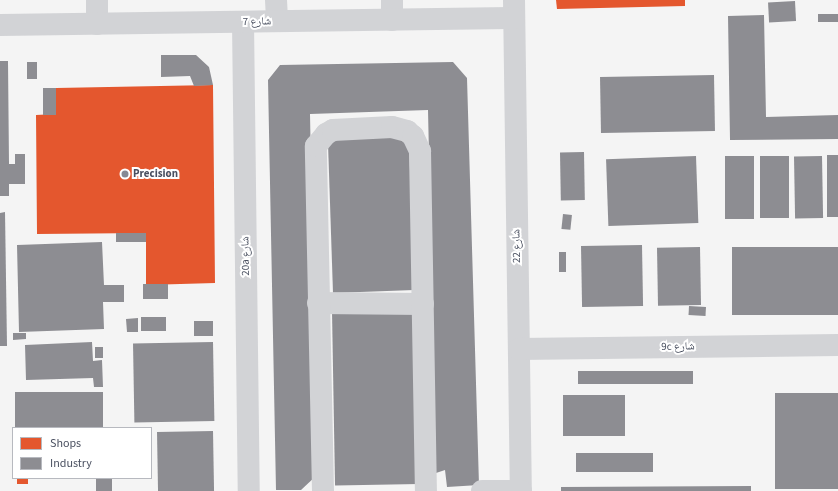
<!DOCTYPE html>
<meta charset="utf-8">
<style>
body{margin:0}
#map{position:relative;width:838px;height:491px;overflow:hidden;background:#f4f4f4;font-family:"Source Sans 3","Noto Naskh Arabic",sans-serif}
div>[style]{position:absolute}
[style*='--x']{left:calc(var(--x)*1px);top:calc(var(--y)*1px);width:calc(var(--w)*1px);rotate:calc(var(--a)*1deg)}
.shops>*{inset:0;background:#e4572e;transform-origin:0 0}
.industry>*{inset:0;background:#8d8d92;transform-origin:0 0}
.minor>*{height:22px;margin:-11px;padding:0 11px;transform-origin:11px;border-radius:11px;background:#d2d3d6}
.dots>*{width:11px;height:11px;translate:-50% -50%;box-sizing:border-box;border:2px solid #fff;border-radius:50%}
span{translate:-50% -50%;white-space:nowrap;text-align:center;line-height:1.15;-webkit-text-stroke:4px #fff;paint-order:stroke}
.street-label{font-size:11px;color:#4a5060}
.poi-label{font-size:11px;color:#4a5060;font-weight:700}
.left{translate:0 -50%;text-align:left}
.legend{position:absolute;left:12px;top:427px;width:140px;height:52px;box-sizing:border-box;background:#fff;border:1px solid #b7b9bf;margin:0;padding:5px 7px;list-style:none;font-size:12px;color:#4a5060}
.legend li{display:flex;align-items:center;gap:8px;height:20px}
.legend b{width:20px;border:1px solid #b7b9bf}
</style>
<div id="map">
<div class="shops">
<div style="clip-path:polygon(556px 0,685px 0,685px 6px,557px 9px)"></div>
<div style="clip-path:polygon(213px 85px,215px 283px,146px 285px,146px 233px,37px 234px,36px 115px,56px 114px,56px 88px)"></div>
<div style="left:17px;top:478px;width:11px;height:6px"></div>
</div>
<div class="industry">
<div style="left:795px;top:1px;width:20px;height:27px;rotate:87deg"></div>
<div style="left:818px;top:14px;width:20px;height:8px"></div>
<div style="clip-path:polygon(764px 15px,766px 117px,838px 115px,838px 139px,730px 140px,728px 16px)"></div>
<div style="clip-path:polygon(161px 55px,196px 55px,209px 67px,213px 85px,194px 86px,190px 76px,161px 77px)"></div>
<div style="clip-path:polygon(0 61px,8px 61px,9px 164px,15px 164px,15px 154px,25px 154px,25px 184px,9px 184px,9px 196px,0 196px)"></div>
<div style="left:27px;top:62px;width:10px;height:17px"></div>
<div style="clip-path:polygon(453px 62px,467px 78px,479px 485px,447px 487px,445px 470px,436px 473px,428px 110px,310px 114px,317px 475px,301px 490px,276px 490px,268px 80px,280px 65px)"></div>
<div style="left:714px;top:75px;width:56px;height:114px;rotate:89deg"></div>
<div style="left:43px;top:88px;width:13px;height:27px"></div>
<div style="clip-path:polygon(393px 129px,409px 141px,414px 290px,333px 293px,328px 143px,344px 130px)"></div>
<div style="left:584px;top:152px;width:48px;height:24px;rotate:89deg"></div>
<div style="left:838px;top:155px;width:62px;height:11px;rotate:90deg"></div>
<div style="left:696px;top:156px;width:67px;height:90px;rotate:88deg"></div>
<div style="left:725px;top:156px;width:29px;height:63px"></div>
<div style="left:789px;top:156px;width:62px;height:29px;rotate:90deg"></div>
<div style="left:822px;top:156px;width:62px;height:28px;rotate:89deg"></div>
<div style="clip-path:polygon(5px 212px,7px 346px,0 346px,0 213px)"></div>
<div style="left:563px;top:214px;width:9px;height:15px;rotate:6deg"></div>
<div style="left:116px;top:233px;width:30px;height:9px"></div>
<div style="clip-path:polygon(102px 242px,104px 285px,124px 285px,124px 302px,103px 302px,104px 329px,19px 332px,17px 245px)"></div>
<div style="left:642px;top:245px;width:61px;height:61px;rotate:89deg"></div>
<div style="left:700px;top:247px;width:58px;height:43px;rotate:89deg"></div>
<div style="left:838px;top:247px;width:68px;height:106px;rotate:90deg"></div>
<div style="left:559px;top:252px;width:7px;height:20px"></div>
<div style="left:168px;top:284px;width:15px;height:25px;rotate:90deg"></div>
<div style="left:689px;top:306px;width:17px;height:9px;rotate:3deg"></div>
<div style="left:416px;top:310px;width:174px;height:84px;rotate:89deg"></div>
<div style="left:141px;top:317px;width:25px;height:14px"></div>
<div style="clip-path:polygon(138px 318px,138px 332px,127px 332px,126px 319px)"></div>
<div style="left:194px;top:321px;width:19px;height:15px"></div>
<div style="clip-path:polygon(13px 333px,26px 333px,26px 339px,13px 340px)"></div>
<div style="clip-path:polygon(92px 342px,93px 361px,102px 360px,103px 387px,94px 387px,93px 378px,26px 380px,25px 345px)"></div>
<div style="left:213px;top:342px;width:79px;height:80px;rotate:89deg"></div>
<div style="left:95px;top:347px;width:8px;height:11px"></div>
<div style="left:693px;top:371px;width:13px;height:115px;rotate:90deg"></div>
<div style="left:103px;top:392px;width:36px;height:88px;rotate:90deg"></div>
<div style="left:838px;top:393px;width:96px;height:63px;rotate:90deg"></div>
<div style="left:625px;top:395px;width:41px;height:62px;rotate:90deg"></div>
<div style="left:213px;top:431px;width:60px;height:56px;rotate:89deg"></div>
<div style="left:653px;top:453px;width:19px;height:77px;rotate:90deg"></div>
<div style="left:96px;top:478px;width:16px;height:13px"></div>
<div style="clip-path:polygon(751px 486px,751px 491px,561px 491px,561px 487px)"></div>
</div>
<div class="minor">
<div style="--x:97;--y:0;--w:24;--a:90"></div>
<div style="--x:276;--y:0;--w:21;--a:87"></div>
<div style="--x:392;--y:0;--w:20;--a:90"></div>
<div style="--x:514;--y:0;--w:491;--a:89.2"></div>
<div style="--x:243;--y:22;--w:469;--a:89.3"></div>
<div style="--x:0;--y:25;--w:514;--a:-0.78"></div>
<div style="--x:318;--y:303;--w:105;--a:0.5"></div>
<div style="--x:519;--y:349;--w:319;--a:-0.7"></div>
<div style="--x:323;--y:491;--w:345;--a:-91.2"></div>
<div style="--x:316;--y:146;--w:16;--a:-50"></div>
<div style="--x:326;--y:134;--w:8;--a:-30"></div>
<div style="--x:333;--y:130;--w:59;--a:-2.9"></div>
<div style="--x:392;--y:127;--w:16;--a:15"></div>
<div style="--x:407;--y:131;--w:8;--a:40"></div>
<div style="--x:413;--y:136;--w:17;--a:65"></div>
<div style="--x:420;--y:151;--w:340;--a:89"></div>
<div style="--x:482;--y:491;--w:39;--a:0"></div>
</div>
<div class="dots">
<div style="left:125px;top:174px;background:#868994"></div>
</div>
<div class="street-label">
<span style="left:257px;top:22px;rotate:-1deg">شارع 7</span>
<span style="left:517px;top:246px;rotate:-91deg">شارع 22</span>
<span style="left:246px;top:256px;rotate:-91deg">20a شارع</span>
<span style="left:678px;top:347px;rotate:-1deg">9c شارع</span>
</div>
<div class="poi-label">
<span class="left" style="left:133px;top:174px">Precision</span>
</div>
<ul class="legend">
<li><b style="height:11px;background:#e4572e"></b>Shops</li>
<li><b style="height:11px;background:#8d8d92"></b>Industry</li>
</ul>
</div>
